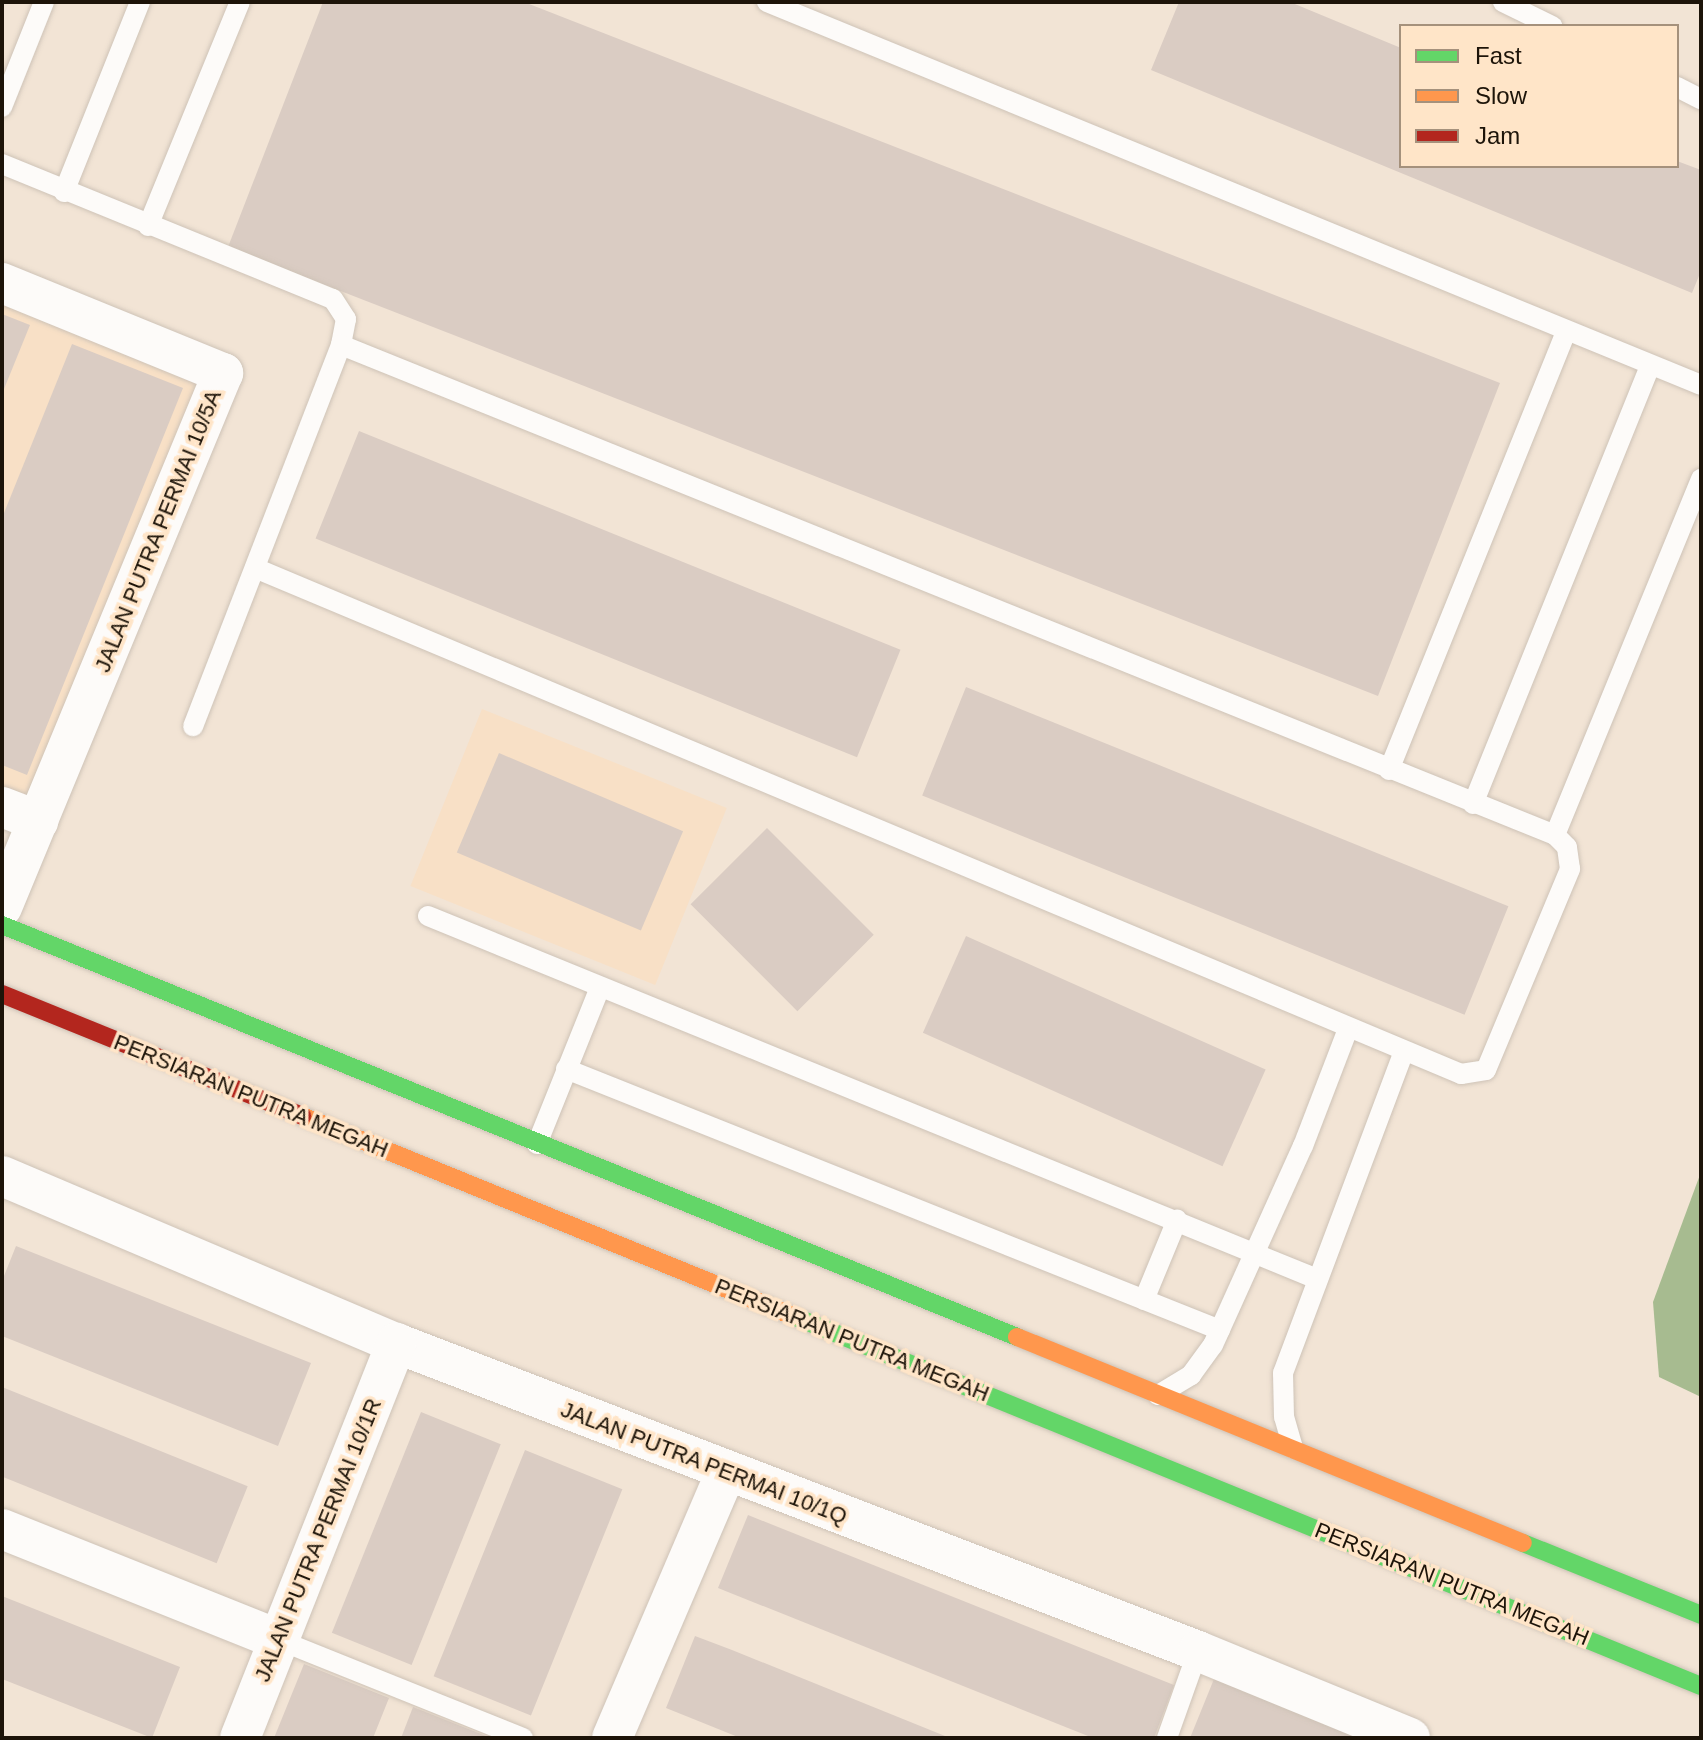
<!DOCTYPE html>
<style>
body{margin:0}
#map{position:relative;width:1703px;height:1740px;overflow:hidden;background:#f2e4d5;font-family:Helvetica,sans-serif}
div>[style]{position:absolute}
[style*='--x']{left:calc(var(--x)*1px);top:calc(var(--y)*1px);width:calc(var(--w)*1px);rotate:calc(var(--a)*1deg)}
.built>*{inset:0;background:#f8e0c6;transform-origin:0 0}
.water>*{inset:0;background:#a7bb90}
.building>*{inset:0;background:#daccc3;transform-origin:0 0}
.roads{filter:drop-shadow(0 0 2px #cec3b7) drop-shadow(0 0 2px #cec3b7)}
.lane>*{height:20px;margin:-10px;padding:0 10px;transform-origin:10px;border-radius:10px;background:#fdfbf9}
.street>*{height:40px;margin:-20px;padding:0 20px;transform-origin:20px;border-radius:20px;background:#fdfbf9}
.fast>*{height:18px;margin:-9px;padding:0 9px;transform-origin:9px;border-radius:9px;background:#63d668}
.slow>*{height:18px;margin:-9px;padding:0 9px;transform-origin:9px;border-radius:9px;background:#ff974d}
.jam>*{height:18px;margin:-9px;padding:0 9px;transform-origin:9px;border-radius:9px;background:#b3261e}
span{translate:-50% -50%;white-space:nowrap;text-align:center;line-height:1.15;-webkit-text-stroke:7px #ffe5c8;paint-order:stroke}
.street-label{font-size:22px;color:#1d1409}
.frame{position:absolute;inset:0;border:4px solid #1d1409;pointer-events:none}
.legend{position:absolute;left:1399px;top:24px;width:280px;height:144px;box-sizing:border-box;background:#ffe5c8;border:2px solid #a5917c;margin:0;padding:10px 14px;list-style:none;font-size:24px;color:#1d1409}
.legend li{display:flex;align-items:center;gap:16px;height:40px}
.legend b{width:40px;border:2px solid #a5917c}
</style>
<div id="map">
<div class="built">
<div style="clip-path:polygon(2px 300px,203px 381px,30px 803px,2px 792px)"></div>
<div style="left:482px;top:709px;width:264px;height:191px;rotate:22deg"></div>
</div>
<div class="water">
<div style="clip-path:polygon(1701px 1172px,1701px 1397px,1659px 1377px,1653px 1302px)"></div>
</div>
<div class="building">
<div style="clip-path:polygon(323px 2px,524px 2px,1500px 383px,1378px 696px,228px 247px)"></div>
<div style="clip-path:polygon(1179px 2px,1290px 2px,1401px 48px,1401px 166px,1677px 166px,1677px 161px,1701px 170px,1701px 271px,1692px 293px,1151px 70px)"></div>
<div style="clip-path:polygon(2px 314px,30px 325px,2px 394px)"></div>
<div style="clip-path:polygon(72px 344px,183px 388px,27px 775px,2px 765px,2px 518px)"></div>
<div style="left:359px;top:431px;width:584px;height:116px;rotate:22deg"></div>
<div style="left:966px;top:687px;width:585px;height:117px;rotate:22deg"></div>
<div style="left:499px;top:753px;width:200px;height:108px;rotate:23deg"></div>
<div style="left:767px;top:828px;width:151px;height:108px;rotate:45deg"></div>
<div style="left:966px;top:936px;width:328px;height:106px;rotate:24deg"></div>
<div style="clip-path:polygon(16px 1246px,311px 1363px,278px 1446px,2px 1336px,2px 1281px)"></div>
<div style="left:2px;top:1387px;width:265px;height:83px;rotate:22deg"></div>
<div style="left:421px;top:1412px;width:86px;height:238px;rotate:22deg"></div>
<div style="left:525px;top:1450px;width:105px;height:244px;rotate:22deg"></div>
<div style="clip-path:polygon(748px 1515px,1174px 1685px,1154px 1738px,1093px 1738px,718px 1588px)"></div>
<div style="clip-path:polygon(2px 1596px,180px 1667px,152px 1738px,2px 1679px)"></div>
<div style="clip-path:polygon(695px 1636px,732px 1650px,950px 1738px,738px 1737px,666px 1708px)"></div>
<div style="clip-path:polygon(304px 1664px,389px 1698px,373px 1738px,274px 1738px)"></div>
<div style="clip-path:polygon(1214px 1679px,1361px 1738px,1190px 1738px)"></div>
<div style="clip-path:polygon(413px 1707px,491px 1738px,401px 1738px)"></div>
</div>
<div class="roads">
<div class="lane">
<div style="--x:767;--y:2;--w:1009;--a:22.3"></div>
<div style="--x:1503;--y:2;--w:55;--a:26.1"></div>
<div style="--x:1677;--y:87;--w:27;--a:27"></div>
<div style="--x:2;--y:107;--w:113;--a:-68.2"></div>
<div style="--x:2;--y:164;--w:357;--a:22.2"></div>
<div style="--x:333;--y:299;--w:24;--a:57"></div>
<div style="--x:346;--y:319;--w:26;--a:101"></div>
<div style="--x:341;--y:345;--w:409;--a:111.2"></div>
<div style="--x:64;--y:192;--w:205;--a:-68.2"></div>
<div style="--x:148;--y:226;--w:242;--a:-67.7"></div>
<div style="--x:255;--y:568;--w:1308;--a:22.76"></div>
<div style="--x:1461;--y:1074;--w:25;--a:-9"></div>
<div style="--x:1486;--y:1070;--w:218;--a:-67.3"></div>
<div style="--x:1570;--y:869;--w:22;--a:-98"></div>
<div style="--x:1567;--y:847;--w:17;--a:-135"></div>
<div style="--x:1555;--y:835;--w:1309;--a:-158.02"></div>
<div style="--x:1389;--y:770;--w:472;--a:-68"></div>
<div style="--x:1473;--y:804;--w:473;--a:-68"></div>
<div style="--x:1555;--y:835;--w:385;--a:-67.7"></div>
<div style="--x:428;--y:916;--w:960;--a:22.21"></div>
<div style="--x:566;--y:1069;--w:704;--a:21.76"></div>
<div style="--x:537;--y:1144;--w:169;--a:-68.1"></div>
<div style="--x:1144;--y:1300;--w:87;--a:-67.6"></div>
<div style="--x:1158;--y:1395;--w:39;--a:-31"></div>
<div style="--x:1191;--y:1375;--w:37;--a:-54"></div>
<div style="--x:1213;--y:1345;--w:218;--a:-65.7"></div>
<div style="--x:1303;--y:1146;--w:125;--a:-69"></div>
<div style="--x:1293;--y:1448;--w:32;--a:-106"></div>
<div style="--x:1284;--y:1417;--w:44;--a:-91.3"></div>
<div style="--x:1283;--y:1373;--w:344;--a:-69.4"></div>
<div style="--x:279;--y:1640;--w:263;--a:21.9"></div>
<div style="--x:1167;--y:1738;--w:92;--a:-70.4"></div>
</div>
<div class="street">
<div style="--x:2;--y:283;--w:239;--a:22.2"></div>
<div style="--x:223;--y:373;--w:578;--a:112.48"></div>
<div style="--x:2;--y:807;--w:39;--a:21"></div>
<div style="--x:2;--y:1176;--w:428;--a:23"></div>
<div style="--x:396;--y:1343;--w:859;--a:21.01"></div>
<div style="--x:1198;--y:1651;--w:229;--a:22.3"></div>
<div style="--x:2;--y:1529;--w:298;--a:21.8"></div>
<div style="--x:240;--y:1738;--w:425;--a:-68.4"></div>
<div style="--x:612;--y:1738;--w:289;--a:-66.8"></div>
</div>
<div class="fast">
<div style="--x:2;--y:925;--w:1095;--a:22.09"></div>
<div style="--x:793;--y:1316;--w:980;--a:22.17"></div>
<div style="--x:1523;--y:1543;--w:192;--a:22"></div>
</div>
<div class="slow">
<div style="--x:302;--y:1116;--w:530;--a:22.16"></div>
<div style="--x:1017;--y:1337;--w:546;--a:22.15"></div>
</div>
<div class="jam">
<div style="--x:2;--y:994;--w:324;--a:22.1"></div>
</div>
</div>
<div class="street-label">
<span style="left:158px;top:531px;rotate:-68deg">JALAN PUTRA PERMAI 10/5A</span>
<span style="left:251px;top:1096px;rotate:22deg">PERSIARAN PUTRA MEGAH</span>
<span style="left:852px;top:1340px;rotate:22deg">PERSIARAN PUTRA MEGAH</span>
<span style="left:704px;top:1463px;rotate:21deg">JALAN PUTRA PERMAI 10/1Q</span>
<span style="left:318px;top:1540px;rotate:-68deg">JALAN PUTRA PERMAI 10/1R</span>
<span style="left:1452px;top:1584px;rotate:22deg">PERSIARAN PUTRA MEGAH</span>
</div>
<div class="frame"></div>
<ul class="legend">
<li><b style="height:10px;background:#63d668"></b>Fast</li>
<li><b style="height:10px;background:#ff974d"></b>Slow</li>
<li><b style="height:10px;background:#b3261e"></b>Jam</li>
</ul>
</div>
